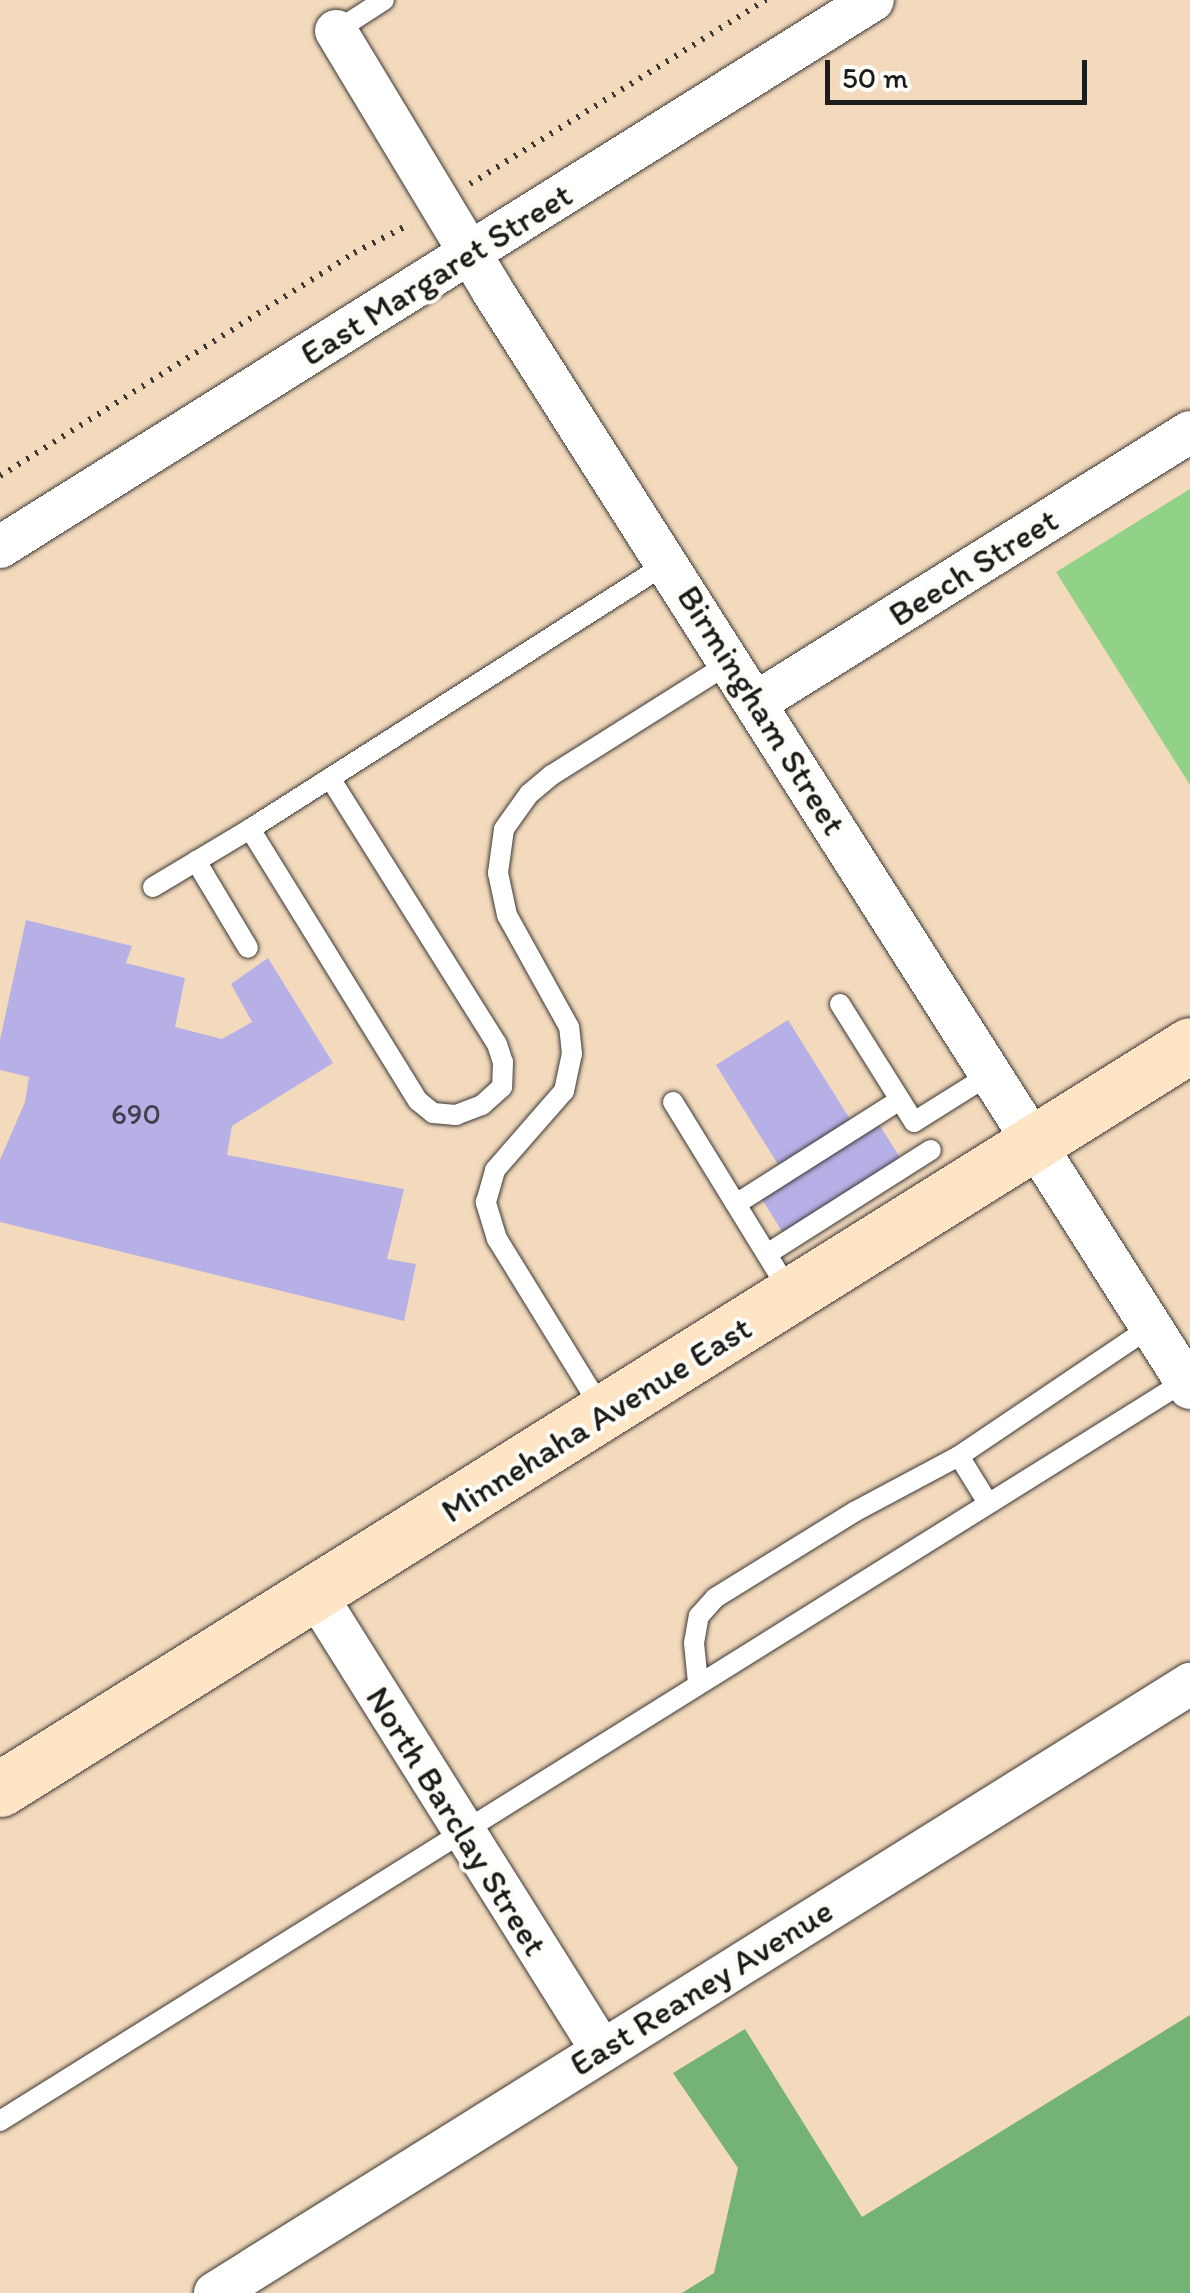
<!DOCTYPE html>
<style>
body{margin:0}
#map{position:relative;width:1190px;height:2293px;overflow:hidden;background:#f3dabd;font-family:Itim,sans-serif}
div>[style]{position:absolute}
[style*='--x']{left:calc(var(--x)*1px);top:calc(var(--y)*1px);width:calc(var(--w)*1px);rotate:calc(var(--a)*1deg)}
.green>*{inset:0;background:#91d188}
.forest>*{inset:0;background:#74b374}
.building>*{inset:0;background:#b7b0e7;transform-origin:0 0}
.path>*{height:6px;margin-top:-3px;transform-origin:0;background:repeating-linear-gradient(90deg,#3c3834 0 2.5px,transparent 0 10.5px)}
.roads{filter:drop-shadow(0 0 2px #3c3834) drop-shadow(0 0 2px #3c3834)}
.lane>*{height:20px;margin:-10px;padding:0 10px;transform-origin:10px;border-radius:10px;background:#fff}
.street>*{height:42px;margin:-21px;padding:0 21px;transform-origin:21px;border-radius:21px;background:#fff}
.secondary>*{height:55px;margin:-27.5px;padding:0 27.5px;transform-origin:27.5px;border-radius:27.5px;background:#fde5c5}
span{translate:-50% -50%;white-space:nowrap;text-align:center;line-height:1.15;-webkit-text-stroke:8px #fdfcf7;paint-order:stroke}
.number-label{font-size:30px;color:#43414f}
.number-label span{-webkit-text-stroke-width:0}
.street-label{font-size:35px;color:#1c1c1c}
.scale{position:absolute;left:825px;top:60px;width:262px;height:45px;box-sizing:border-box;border:5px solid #1c1c1c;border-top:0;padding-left:12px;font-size:30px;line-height:35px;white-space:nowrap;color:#1c1c1c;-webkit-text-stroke:8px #fdfcf7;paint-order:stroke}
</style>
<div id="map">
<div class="green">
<div style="clip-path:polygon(1190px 489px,1190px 785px,1056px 572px)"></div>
</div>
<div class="forest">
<div style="clip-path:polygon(1190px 2015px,1190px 2293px,682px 2293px,714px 2273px,738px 2168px,673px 2073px,745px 2029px,862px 2217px)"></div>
</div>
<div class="building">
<div style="clip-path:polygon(26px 920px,132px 946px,126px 963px,185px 978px,175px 1027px,222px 1039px,252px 1022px,231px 984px,268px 958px,333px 1063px,232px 1126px,227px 1155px,404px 1189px,387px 1259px,416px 1264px,404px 1321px,0 1222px,0 1160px,25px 1102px,29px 1077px,0 1070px,0 1040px)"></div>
<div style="left:788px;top:1020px;width:121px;height:85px;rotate:58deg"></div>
<div style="left:877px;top:1121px;width:47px;height:139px;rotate:58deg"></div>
</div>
<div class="path">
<div style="--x:470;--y:184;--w:349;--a:-31.9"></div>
<div style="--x:0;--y:476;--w:418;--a:-32.2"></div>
<div style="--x:354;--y:253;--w:63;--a:-27.4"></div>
</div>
<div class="roads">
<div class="lane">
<div style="--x:336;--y:31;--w:57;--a:-32.9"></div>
<div style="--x:330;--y:778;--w:314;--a:57.9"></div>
<div style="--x:497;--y:1044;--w:19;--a:72"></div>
<div style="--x:503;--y:1062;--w:25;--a:92"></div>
<div style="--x:502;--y:1087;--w:27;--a:138"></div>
<div style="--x:482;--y:1105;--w:28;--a:159"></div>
<div style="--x:456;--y:1115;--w:23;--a:-175"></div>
<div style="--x:433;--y:1113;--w:19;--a:-141"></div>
<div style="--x:418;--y:1101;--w:320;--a:-121.7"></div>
<div style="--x:250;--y:829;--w:495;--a:-32.5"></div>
<div style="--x:196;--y:861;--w:101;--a:59.1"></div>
<div style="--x:153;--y:887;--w:113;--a:-30.9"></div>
<div style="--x:840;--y:1004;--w:139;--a:57.9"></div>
<div style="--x:914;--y:1122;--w:92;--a:-32.1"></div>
<div style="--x:673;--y:1102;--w:223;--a:58.4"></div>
<div style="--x:736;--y:1204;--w:194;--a:-32.4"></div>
<div style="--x:767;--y:1254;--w:194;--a:-32.4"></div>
<div style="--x:603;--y:1411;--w:202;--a:-121.6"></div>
<div style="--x:497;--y:1239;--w:39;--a:-107"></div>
<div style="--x:486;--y:1202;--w:33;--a:-74"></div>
<div style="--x:495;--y:1170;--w:105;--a:-48.9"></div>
<div style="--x:564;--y:1091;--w:38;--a:-78"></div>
<div style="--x:572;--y:1054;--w:27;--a:-96"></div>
<div style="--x:569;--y:1027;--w:128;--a:-119"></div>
<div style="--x:507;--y:915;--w:43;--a:-102.1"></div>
<div style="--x:498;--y:873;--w:44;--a:-82.2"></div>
<div style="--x:504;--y:829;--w:43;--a:-54.5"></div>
<div style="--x:529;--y:794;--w:30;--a:-40"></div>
<div style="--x:552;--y:775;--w:210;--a:-32.2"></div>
<div style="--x:988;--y:1503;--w:55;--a:-121.7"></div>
<div style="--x:959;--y:1456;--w:233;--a:-34"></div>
<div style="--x:698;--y:1683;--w:40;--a:-95.7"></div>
<div style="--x:694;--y:1643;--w:27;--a:-80"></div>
<div style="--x:699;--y:1616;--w:24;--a:-48"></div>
<div style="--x:715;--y:1598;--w:163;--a:-31.7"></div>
<div style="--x:854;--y:1512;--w:119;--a:-28.1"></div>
<div style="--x:0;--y:2121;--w:1397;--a:-31.98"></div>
</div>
<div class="street">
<div style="--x:336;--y:31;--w:302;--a:58.9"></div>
<div style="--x:492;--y:290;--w:1301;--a:57.56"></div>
<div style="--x:0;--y:547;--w:1030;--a:-32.07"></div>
<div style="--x:757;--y:702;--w:510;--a:-31.95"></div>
<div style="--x:314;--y:1592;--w:540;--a:57.87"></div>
<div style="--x:215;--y:2293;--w:1150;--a:-31.99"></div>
</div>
<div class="secondary">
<div style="--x:0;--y:1789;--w:1403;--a:-32.01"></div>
</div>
</div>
<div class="number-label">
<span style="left:136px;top:1114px">690</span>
</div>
<div class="street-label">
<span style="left:436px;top:274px;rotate:-32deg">East Margaret Street</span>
<span style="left:973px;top:567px;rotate:-32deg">Beech Street</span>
<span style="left:762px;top:710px;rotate:58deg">Birmingham Street</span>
<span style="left:596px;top:1419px;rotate:-32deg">Minnehaha Avenue East</span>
<span style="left:457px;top:1821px;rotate:58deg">North Barclay Street</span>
<span style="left:701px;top:1987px;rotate:-32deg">East Reaney Avenue</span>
</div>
<div class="scale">50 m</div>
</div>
